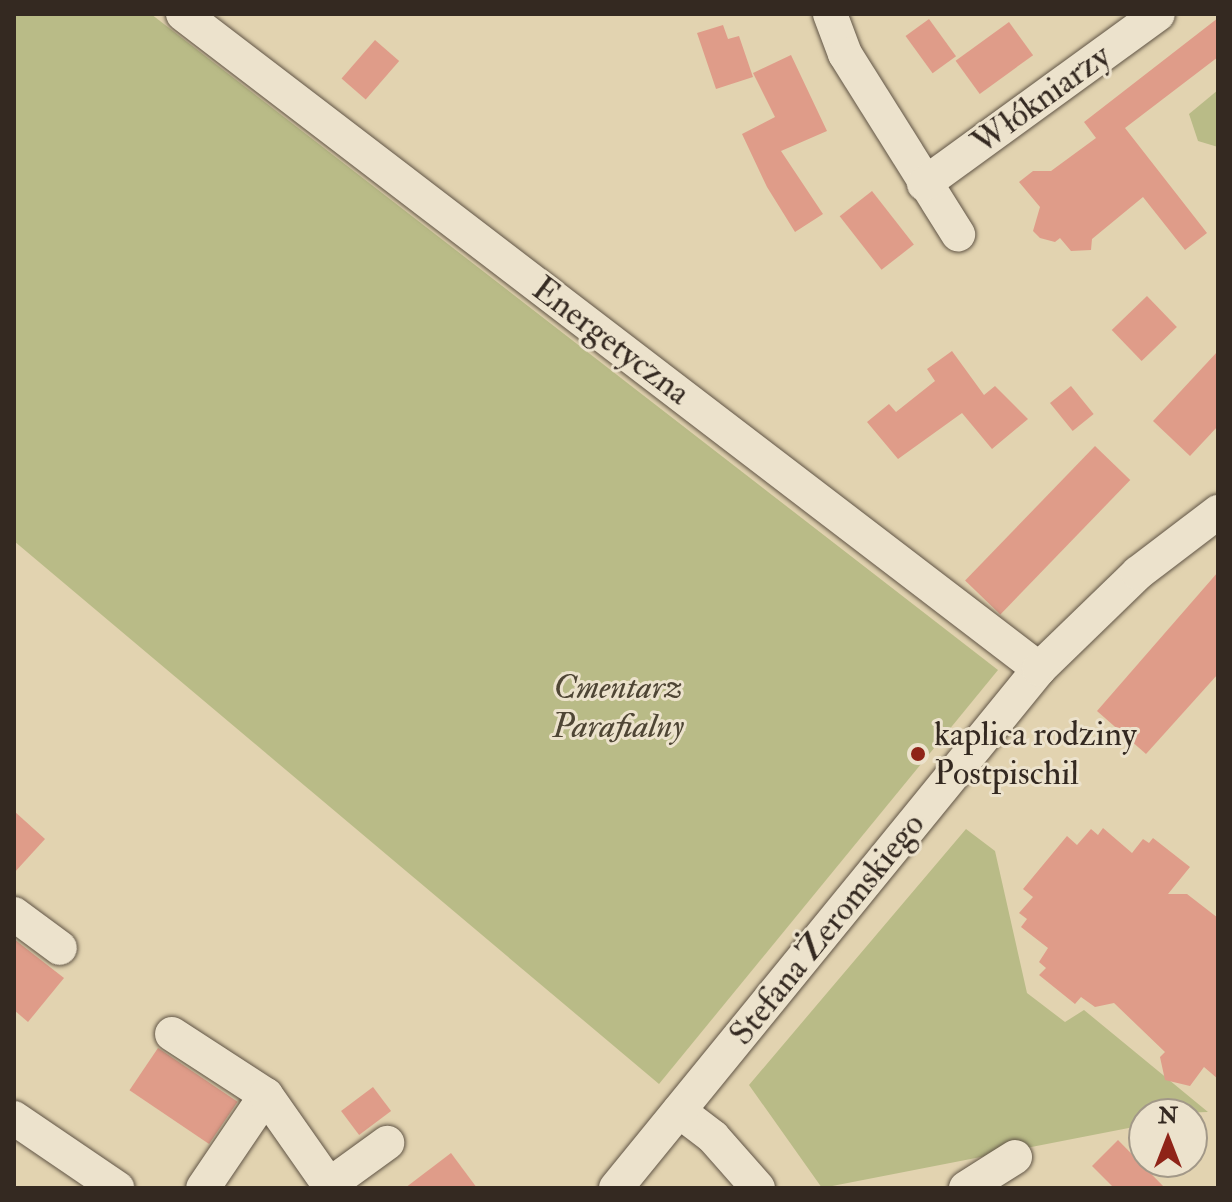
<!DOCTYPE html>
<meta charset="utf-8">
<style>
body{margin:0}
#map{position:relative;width:1232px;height:1202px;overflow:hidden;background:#e2d3b0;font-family:"IM FELL Double Pica",serif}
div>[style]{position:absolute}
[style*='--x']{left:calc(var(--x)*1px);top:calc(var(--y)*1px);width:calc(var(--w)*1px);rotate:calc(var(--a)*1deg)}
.green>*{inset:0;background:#b9bb87}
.building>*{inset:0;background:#df9c89;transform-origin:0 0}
.roads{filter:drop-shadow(0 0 2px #605445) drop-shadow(0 0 2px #605445)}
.minor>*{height:34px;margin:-17px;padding:0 17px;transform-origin:17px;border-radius:17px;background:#ece2cc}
.dots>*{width:22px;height:22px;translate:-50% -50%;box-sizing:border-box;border:4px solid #ece2cc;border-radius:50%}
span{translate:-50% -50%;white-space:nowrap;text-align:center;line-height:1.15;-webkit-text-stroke:6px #ece2cc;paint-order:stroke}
.street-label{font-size:34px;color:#342921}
.park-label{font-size:34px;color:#4f4635;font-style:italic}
.poi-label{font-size:34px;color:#342921}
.left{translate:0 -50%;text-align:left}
.frame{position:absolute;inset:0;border:16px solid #342921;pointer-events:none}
.north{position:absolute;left:1128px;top:1098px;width:80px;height:80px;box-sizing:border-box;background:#ece2cc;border:2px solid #a29888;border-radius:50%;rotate:0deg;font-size:22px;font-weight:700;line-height:32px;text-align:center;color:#342921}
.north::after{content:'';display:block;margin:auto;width:28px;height:36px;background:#8f2418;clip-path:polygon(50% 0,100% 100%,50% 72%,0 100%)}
</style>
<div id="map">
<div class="green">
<div style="clip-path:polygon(14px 14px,151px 14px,998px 670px,659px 1084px,14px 541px)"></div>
<div style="clip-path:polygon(1218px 90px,1218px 147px,1198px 141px,1189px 114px)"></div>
<div style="clip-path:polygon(966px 829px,995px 851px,1027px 993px,1065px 1022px,1084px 1010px,1208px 1112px,1144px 1114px,1144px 1125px,822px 1188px,749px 1085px)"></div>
</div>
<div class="building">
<div style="clip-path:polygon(1218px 18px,1218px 57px,1125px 128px,1207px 233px,1185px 250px,1143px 197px,1092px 239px,1091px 250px,1071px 251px,1060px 238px,1055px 242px,1040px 238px,1033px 231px,1040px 207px,1019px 182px,1033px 171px,1051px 171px,1096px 138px,1084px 122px)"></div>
<div style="left:929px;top:19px;width:46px;height:29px;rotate:54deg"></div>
<div style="left:1009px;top:22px;width:41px;height:66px;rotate:54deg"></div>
<div style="clip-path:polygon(723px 25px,728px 39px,739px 36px,753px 77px,716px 89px,697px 33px)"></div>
<div style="left:375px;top:40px;width:32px;height:51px;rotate:41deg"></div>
<div style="clip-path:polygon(791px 55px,827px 131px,781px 151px,823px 214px,795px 232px,767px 187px,742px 134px,775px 117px,753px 73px)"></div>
<div style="left:872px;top:191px;width:68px;height:41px;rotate:52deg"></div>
<div style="left:1147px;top:296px;width:43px;height:49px;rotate:46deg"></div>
<div style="clip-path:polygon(952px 351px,984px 395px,995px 386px,1028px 419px,992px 449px,962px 413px,898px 459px,867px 422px,889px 404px,896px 412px,935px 381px,927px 369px)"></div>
<div style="clip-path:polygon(1218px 351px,1218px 426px,1190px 456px,1153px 421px)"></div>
<div style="left:1071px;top:386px;width:36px;height:27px;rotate:51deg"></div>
<div style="left:1095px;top:446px;width:49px;height:187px;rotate:44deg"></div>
<div style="clip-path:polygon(1218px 572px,1218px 674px,1146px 754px,1097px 711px)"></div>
<div style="clip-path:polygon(14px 811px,45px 839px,14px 873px)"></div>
<div style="clip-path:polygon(1103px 828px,1132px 853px,1143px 839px,1149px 843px,1153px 838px,1190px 867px,1168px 894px,1187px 894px,1218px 918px,1218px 1079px,1204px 1067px,1190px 1086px,1165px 1080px,1160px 1057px,1165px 1052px,1114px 1003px,1095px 1007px,1081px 997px,1075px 1004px,1039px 975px,1046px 968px,1039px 962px,1048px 948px,1021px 927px,1027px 919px,1019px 913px,1033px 897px,1023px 889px,1067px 836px,1077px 845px,1091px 829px,1098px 835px)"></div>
<div style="clip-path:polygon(14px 939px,64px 978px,28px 1022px,14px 1010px)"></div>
<div style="left:158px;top:1048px;width:96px;height:51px;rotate:34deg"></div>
<div style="left:373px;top:1087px;width:30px;height:40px;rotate:53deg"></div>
<div style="clip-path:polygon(1118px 1140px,1165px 1188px,1114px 1188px,1092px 1166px)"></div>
<div style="clip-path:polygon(451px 1153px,477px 1188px,405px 1188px)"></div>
</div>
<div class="roads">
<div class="minor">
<div style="--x:183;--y:14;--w:1078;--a:37.42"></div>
<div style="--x:830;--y:14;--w:43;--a:69.4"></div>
<div style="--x:845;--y:54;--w:213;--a:57.9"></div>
<div style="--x:924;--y:184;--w:289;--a:-36"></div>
<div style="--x:14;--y:914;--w:57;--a:36.5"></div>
<div style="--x:172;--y:1034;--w:112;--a:33"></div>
<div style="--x:266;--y:1095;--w:112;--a:124.1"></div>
<div style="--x:266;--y:1095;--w:110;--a:55"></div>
<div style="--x:329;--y:1185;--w:72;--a:-35.9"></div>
<div style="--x:679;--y:1111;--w:43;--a:37.4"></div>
<div style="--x:713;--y:1137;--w:68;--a:48.6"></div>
<div style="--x:14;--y:1118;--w:125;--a:34.2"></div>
<div style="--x:616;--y:1188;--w:670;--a:-50.82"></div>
<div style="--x:1039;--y:669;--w:138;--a:-44.1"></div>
<div style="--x:1138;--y:573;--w:101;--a:-37.3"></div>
<div style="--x:966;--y:1188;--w:58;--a:-32.3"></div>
</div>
</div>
<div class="dots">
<div style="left:918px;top:754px;background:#8f2418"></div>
</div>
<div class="street-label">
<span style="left:1041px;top:99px;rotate:-36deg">Włókniarzy</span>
<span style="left:611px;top:341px;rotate:37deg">Energetyczna</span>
<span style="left:827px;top:929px;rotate:-51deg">Stefana Żeromskiego</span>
</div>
<div class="park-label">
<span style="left:618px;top:707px">Cmentarz<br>Parafialny</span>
</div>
<div class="poi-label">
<span class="left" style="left:934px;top:754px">kaplica rodziny<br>Postpischil</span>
</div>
<div class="frame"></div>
<div class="north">N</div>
</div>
